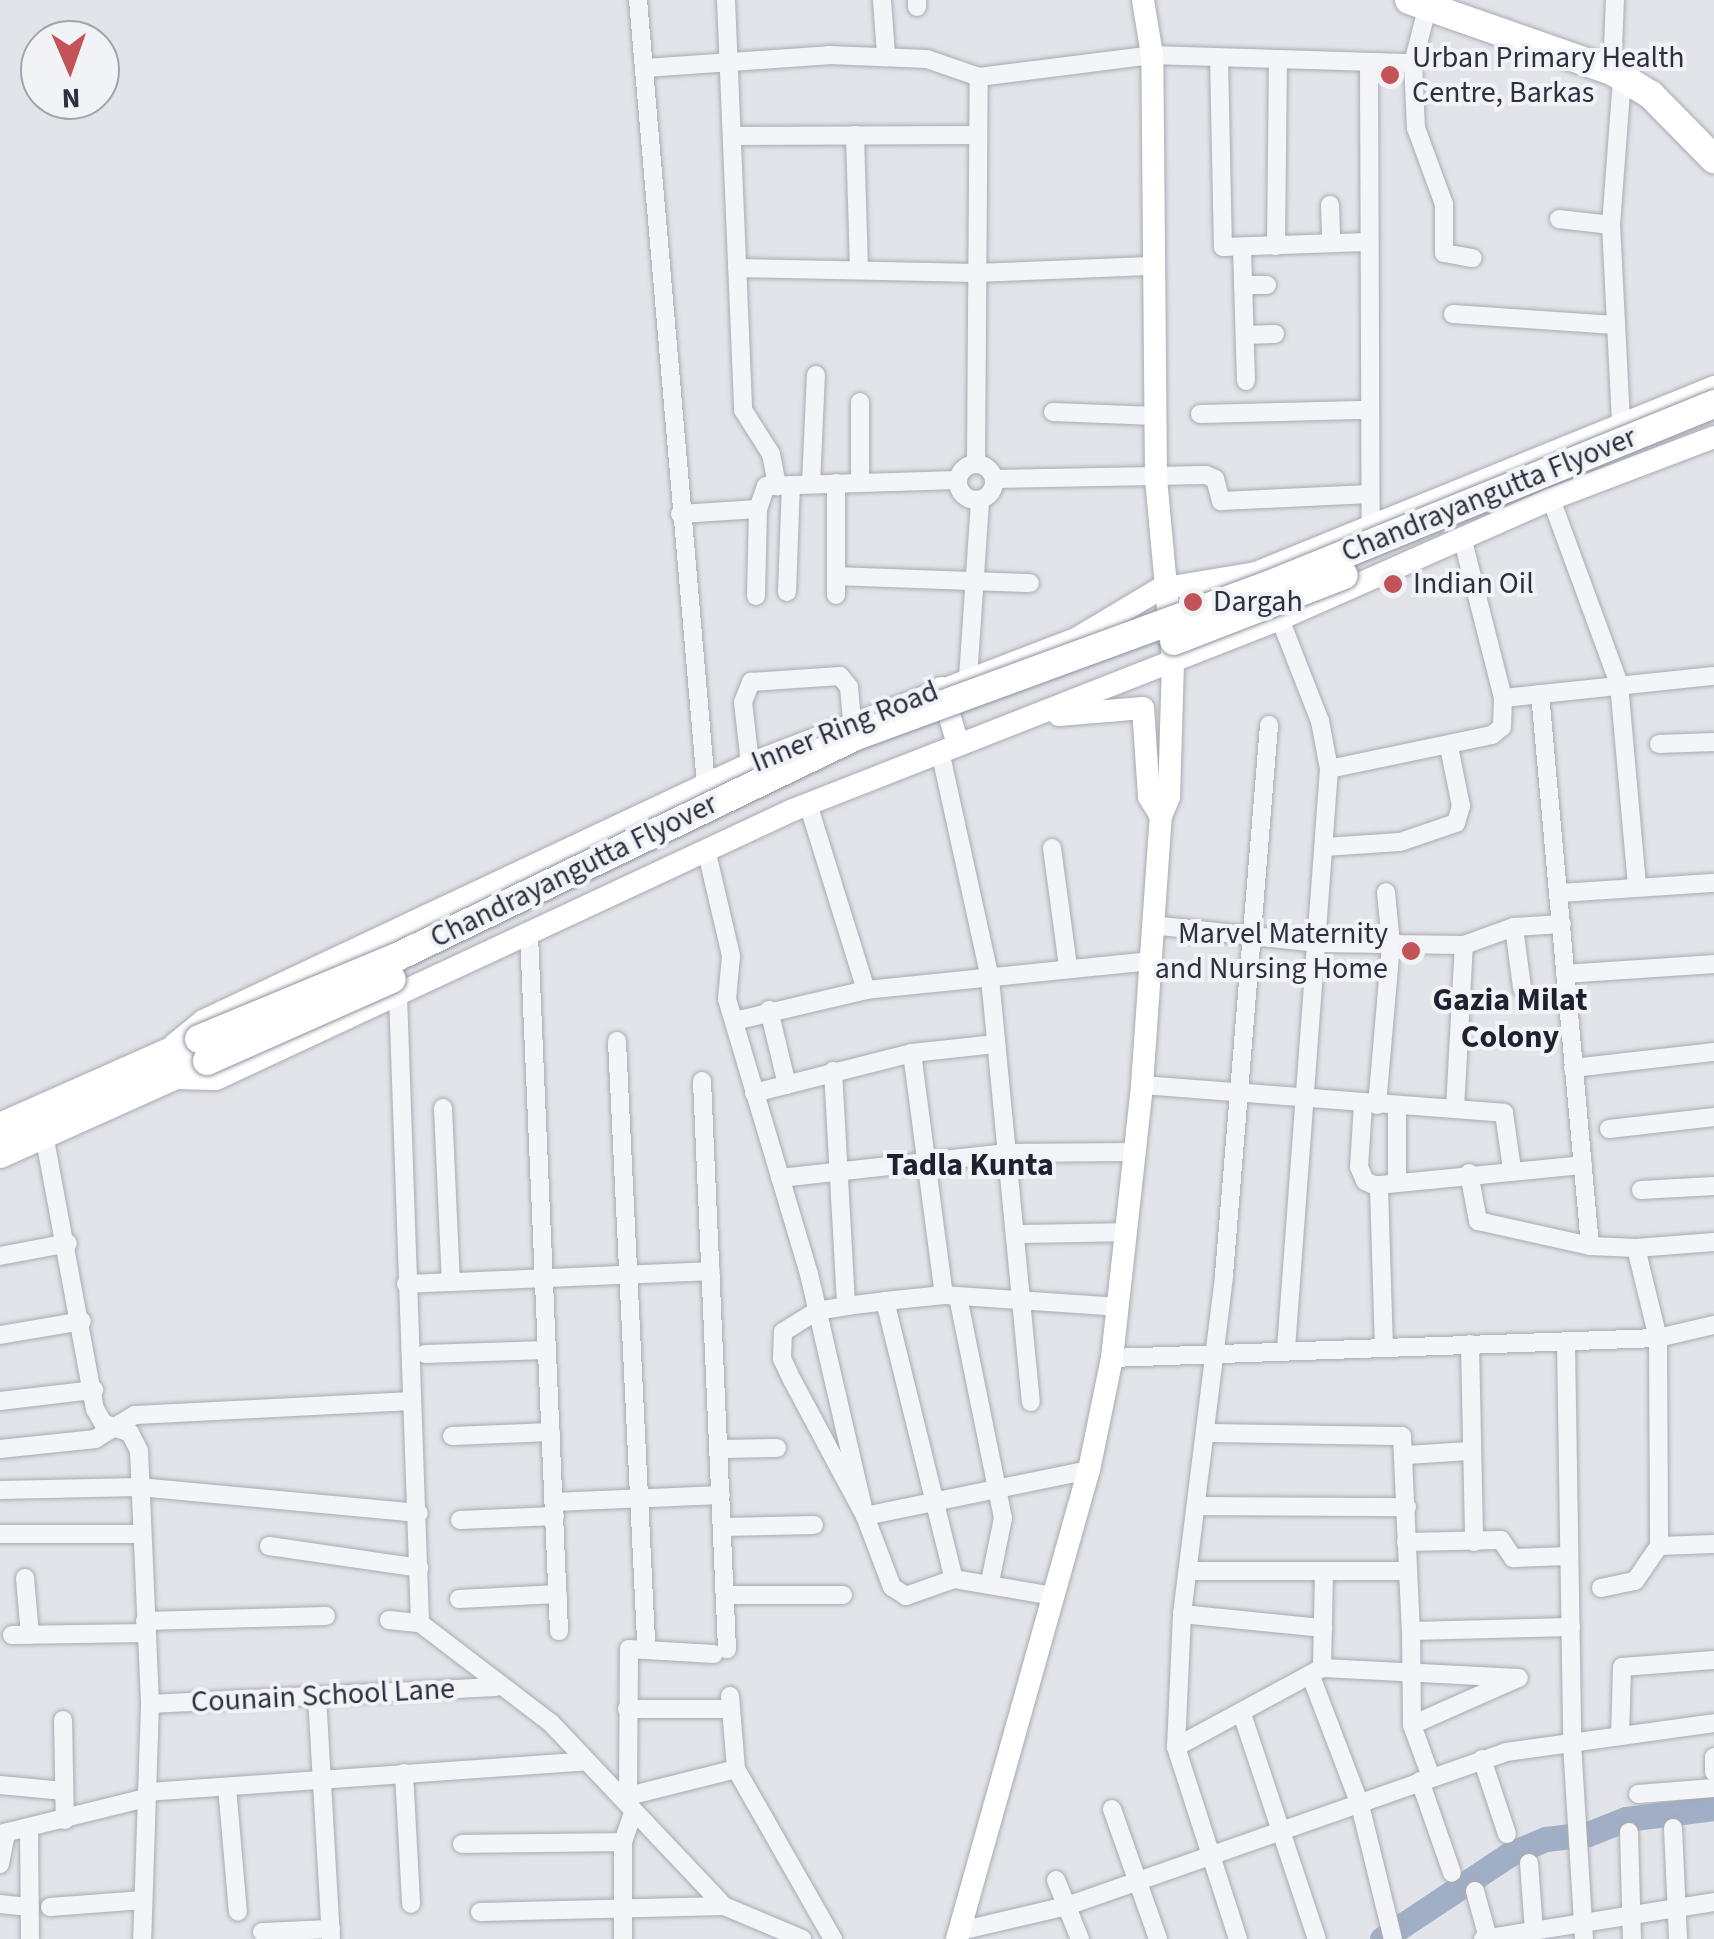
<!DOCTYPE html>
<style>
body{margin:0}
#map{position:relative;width:1714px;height:1939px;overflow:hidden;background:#e2e4e9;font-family:"Source Sans 3",sans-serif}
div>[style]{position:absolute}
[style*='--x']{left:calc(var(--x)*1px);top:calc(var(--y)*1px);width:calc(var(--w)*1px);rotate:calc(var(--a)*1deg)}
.river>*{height:25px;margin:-12.5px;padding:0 12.5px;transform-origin:12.5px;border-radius:12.5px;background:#a0afc6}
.roads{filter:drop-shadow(0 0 2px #a8abb3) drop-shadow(0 0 2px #a8abb3)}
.minor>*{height:18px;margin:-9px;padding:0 9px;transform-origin:9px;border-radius:9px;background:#f4f5f8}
.minor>.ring{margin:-9px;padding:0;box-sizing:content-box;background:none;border:18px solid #f4f5f8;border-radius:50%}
.major>*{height:22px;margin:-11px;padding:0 11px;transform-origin:11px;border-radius:11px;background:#fff}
.highway>*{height:28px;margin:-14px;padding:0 14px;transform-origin:14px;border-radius:14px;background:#fff}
.bridges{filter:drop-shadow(0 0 2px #8b909e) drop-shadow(0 0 2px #8b909e)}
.highway-bridge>*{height:28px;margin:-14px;padding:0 14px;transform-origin:14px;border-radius:14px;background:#fff}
.dots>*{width:28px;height:28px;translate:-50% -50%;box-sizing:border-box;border:5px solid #f1f3f7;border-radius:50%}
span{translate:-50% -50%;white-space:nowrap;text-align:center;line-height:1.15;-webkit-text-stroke:8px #f1f3f7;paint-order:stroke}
.poi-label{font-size:30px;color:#2c313f}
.left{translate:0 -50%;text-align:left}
.right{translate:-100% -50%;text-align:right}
.street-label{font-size:30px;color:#2c313f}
.neighbourhood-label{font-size:32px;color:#1e2230;font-weight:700}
.north{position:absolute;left:20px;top:20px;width:100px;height:100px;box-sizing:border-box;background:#f1f3f7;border:2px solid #a2a5ad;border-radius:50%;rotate:178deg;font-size:28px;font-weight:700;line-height:40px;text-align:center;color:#2c313f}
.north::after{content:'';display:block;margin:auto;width:35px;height:45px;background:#c25359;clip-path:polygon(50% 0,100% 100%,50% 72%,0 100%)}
</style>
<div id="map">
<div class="river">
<div style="--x:1382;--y:1939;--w:154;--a:-33.6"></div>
<div style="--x:1510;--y:1854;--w:39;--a:-23"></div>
<div style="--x:1546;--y:1839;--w:42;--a:-6.8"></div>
<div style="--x:1588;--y:1834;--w:41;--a:-21.5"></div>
<div style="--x:1626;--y:1819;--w:89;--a:-7.1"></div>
</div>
<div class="roads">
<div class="minor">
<div style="--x:638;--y:0;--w:788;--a:85.05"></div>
<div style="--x:726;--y:0;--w:410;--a:87.6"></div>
<div style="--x:743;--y:410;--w:52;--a:57.5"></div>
<div style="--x:771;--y:454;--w:33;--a:79"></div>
<div style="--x:882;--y:0;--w:55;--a:85.8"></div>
<div style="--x:917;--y:0;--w:7;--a:90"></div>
<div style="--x:1219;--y:58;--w:189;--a:88.8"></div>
<div style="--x:1223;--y:247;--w:144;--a:-2"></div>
<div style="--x:1369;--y:63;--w:459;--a:89.8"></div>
<div style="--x:1413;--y:63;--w:65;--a:87.4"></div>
<div style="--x:1416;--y:128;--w:81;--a:69.8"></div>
<div style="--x:1444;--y:204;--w:49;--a:90"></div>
<div style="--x:1444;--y:253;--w:29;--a:10"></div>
<div style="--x:645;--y:68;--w:184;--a:-4"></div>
<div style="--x:829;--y:55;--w:98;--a:2.3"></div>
<div style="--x:927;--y:59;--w:55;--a:19.1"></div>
<div style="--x:979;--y:77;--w:174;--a:-7.2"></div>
<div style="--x:1152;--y:55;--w:261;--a:1.8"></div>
<div style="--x:1413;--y:63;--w:60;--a:-75.5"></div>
<div style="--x:1612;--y:71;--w:71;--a:-87.6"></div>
<div style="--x:855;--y:135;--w:135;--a:88.3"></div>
<div style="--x:735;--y:136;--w:242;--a:-0.2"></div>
<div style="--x:1330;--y:205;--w:38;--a:88"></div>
<div style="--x:1559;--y:219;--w:52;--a:6.6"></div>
<div style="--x:1276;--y:246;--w:186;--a:-89.4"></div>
<div style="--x:1242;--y:247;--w:134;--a:88.3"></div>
<div style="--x:737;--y:268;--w:240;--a:1.2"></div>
<div style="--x:977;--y:273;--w:178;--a:-2.3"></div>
<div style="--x:1243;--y:285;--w:24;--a:0"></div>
<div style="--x:1453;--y:314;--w:162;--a:3.9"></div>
<div style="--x:1245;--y:335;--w:30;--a:-2"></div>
<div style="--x:860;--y:402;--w:80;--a:90"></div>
<div style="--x:1053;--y:412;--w:103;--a:2.2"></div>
<div style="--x:1200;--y:414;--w:169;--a:-1.4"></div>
<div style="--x:1621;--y:422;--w:197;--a:-92.9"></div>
<div style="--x:1611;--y:225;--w:147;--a:-85.7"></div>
<div style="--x:976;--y:463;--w:386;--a:-89.6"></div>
<div class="ring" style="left:958px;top:464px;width:18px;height:18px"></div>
<div style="--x:994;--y:479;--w:212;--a:-1.1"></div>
<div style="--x:1206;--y:475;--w:10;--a:24"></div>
<div style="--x:1215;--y:479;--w:23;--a:75"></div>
<div style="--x:1221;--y:501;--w:149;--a:-2.7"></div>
<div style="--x:811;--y:484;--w:109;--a:-87.4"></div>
<div style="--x:1551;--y:499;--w:197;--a:69.8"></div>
<div style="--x:1619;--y:684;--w:204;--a:84.9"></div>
<div style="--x:680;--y:514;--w:78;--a:-3.7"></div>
<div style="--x:758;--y:509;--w:24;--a:-71"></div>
<div style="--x:766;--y:486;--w:191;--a:-1.8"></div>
<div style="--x:1462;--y:537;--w:166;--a:75.7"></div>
<div style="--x:837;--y:576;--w:193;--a:2.1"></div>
<div style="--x:787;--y:592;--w:107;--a:-87.9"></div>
<div style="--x:836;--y:595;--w:112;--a:-90"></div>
<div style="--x:756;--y:596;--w:87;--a:-88.7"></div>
<div style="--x:1280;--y:619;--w:110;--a:68.6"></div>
<div style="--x:1320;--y:721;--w:49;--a:79.4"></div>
<div style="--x:1329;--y:769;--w:582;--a:94.24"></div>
<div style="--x:968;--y:678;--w:178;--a:-86.1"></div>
<div style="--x:1540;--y:694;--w:554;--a:84.82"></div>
<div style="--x:1659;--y:744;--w:55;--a:-2.1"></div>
<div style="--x:940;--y:751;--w:232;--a:77.6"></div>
<div style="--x:990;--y:978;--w:426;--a:84.5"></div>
<div style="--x:750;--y:764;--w:62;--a:-96.4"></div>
<div style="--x:743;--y:702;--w:22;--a:-68"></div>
<div style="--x:751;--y:682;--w:89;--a:-3.9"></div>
<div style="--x:840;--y:676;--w:14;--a:51"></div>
<div style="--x:849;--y:687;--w:34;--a:85"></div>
<div style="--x:1329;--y:769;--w:167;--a:-11.8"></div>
<div style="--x:1492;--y:735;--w:13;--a:-39"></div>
<div style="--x:1502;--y:727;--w:29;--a:-88"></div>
<div style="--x:1503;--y:698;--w:212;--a:-6"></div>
<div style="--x:808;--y:804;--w:195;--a:72.7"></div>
<div style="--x:1324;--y:847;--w:76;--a:-3.8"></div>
<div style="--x:1400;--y:842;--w:59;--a:-18.7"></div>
<div style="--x:1456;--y:823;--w:18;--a:-74"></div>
<div style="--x:1461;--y:806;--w:60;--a:-101.5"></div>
<div style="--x:1052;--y:848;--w:120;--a:82.3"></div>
<div style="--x:706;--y:849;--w:110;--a:76.8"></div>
<div style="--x:731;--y:956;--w:43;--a:95.3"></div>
<div style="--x:727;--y:999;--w:287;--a:73.4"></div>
<div style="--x:809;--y:1274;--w:248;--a:77"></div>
<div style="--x:865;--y:1516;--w:229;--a:-11.6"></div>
<div style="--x:1562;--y:893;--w:152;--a:-3.8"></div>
<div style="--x:1152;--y:925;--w:167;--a:6.2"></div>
<div style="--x:1318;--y:943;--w:146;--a:0.8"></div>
<div style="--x:1464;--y:945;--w:53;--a:-19.8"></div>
<div style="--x:1514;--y:927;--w:48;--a:-3.6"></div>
<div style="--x:1514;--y:927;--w:62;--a:82.5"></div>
<div style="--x:529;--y:935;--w:697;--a:87.53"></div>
<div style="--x:1565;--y:974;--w:149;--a:-3.8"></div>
<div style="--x:398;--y:995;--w:628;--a:87.99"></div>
<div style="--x:769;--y:1010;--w:77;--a:76.5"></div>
<div style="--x:735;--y:1021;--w:135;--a:-13.3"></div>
<div style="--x:866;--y:990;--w:285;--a:-5.8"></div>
<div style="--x:617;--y:1041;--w:600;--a:87.23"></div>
<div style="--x:912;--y:1053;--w:244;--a:82.5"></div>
<div style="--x:1573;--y:1068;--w:142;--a:-6.5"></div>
<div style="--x:833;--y:1071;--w:235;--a:86.8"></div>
<div style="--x:702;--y:1081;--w:569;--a:87.48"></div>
<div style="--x:1142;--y:1085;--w:363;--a:4.4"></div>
<div style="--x:1504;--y:1113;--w:57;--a:81.9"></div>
<div style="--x:754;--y:1093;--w:163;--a:-14.2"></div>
<div style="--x:912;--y:1053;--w:84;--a:-6.1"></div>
<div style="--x:1363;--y:1104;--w:63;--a:93.6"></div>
<div style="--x:1359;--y:1167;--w:15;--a:67"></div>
<div style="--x:1365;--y:1181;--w:14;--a:25"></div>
<div style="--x:1377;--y:1105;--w:162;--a:-85"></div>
<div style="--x:1391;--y:944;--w:52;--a:-95.5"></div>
<div style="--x:443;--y:1108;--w:174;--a:87.4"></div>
<div style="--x:1455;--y:1109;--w:164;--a:-86.9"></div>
<div style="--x:43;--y:1129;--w:285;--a:79.5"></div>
<div style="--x:95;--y:1409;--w:16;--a:60"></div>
<div style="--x:103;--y:1423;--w:29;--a:20"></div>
<div style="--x:130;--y:1433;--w:20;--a:63"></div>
<div style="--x:139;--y:1451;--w:253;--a:87.5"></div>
<div style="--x:150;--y:1704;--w:235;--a:91.9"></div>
<div style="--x:1609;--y:1129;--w:106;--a:-6.5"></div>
<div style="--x:1469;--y:1173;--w:49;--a:79.4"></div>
<div style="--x:1478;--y:1221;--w:115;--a:12.6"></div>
<div style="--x:1590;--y:1246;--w:46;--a:2.5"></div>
<div style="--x:1636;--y:1248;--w:93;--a:76.3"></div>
<div style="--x:1658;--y:1338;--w:57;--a:-13.1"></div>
<div style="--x:780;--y:1178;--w:226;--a:-6.3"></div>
<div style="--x:1005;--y:1153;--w:129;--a:-0.4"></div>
<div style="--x:1397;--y:1182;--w:75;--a:-90"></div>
<div style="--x:1641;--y:1190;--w:73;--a:-3.1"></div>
<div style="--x:1015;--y:1234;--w:111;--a:-1"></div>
<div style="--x:1636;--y:1248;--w:78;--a:-4.4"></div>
<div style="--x:0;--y:1256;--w:69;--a:-10.8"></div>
<div style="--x:406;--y:1284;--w:305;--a:-2.4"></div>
<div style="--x:958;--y:1297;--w:226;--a:78.5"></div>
<div style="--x:1003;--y:1518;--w:65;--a:101.5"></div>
<div style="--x:885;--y:1301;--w:286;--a:76.1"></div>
<div style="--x:954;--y:1579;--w:51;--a:160.5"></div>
<div style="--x:906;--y:1596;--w:17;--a:-147"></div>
<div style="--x:892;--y:1587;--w:76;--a:-110.8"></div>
<div style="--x:865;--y:1516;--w:154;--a:-118.2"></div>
<div style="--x:792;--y:1380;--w:23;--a:-115"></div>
<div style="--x:782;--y:1359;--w:27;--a:-88"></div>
<div style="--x:783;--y:1332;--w:39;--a:-32"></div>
<div style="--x:816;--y:1311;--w:30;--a:-9"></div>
<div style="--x:846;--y:1306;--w:39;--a:-7"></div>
<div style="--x:885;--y:1301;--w:59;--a:-5.8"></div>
<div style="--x:944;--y:1295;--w:175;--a:3.9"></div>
<div style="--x:0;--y:1335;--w:83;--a:-9.7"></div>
<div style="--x:1566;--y:1342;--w:401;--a:89.1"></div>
<div style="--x:1572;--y:1743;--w:196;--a:86.5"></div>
<div style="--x:1470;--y:1344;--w:198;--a:88.8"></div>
<div style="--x:1384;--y:1348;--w:163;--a:-91.8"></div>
<div style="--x:1379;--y:1185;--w:205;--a:-5.6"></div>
<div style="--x:425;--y:1354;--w:122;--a:-1.9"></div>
<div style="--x:1112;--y:1358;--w:546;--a:-2.1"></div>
<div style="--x:1658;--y:1338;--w:208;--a:89.7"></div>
<div style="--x:0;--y:1401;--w:95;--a:-6.7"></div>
<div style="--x:1205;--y:1433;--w:197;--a:0.9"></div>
<div style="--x:1402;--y:1436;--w:195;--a:87.4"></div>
<div style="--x:452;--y:1436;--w:99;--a:-2.3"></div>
<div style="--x:0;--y:1449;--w:96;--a:-6"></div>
<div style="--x:95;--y:1439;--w:47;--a:-31"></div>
<div style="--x:135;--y:1415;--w:273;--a:-2.9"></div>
<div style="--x:719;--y:1449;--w:58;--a:-1"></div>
<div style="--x:1407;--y:1455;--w:62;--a:-3.7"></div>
<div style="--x:0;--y:1490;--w:139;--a:-1.2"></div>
<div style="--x:139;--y:1487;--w:281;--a:5.3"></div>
<div style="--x:554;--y:1502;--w:167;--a:-2.4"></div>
<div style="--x:1200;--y:1506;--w:207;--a:0.3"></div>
<div style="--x:460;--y:1520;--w:95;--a:-2.4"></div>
<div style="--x:723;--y:1527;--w:91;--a:-1.3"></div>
<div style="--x:0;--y:1534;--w:140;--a:0"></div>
<div style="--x:1406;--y:1542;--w:95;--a:-1.2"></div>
<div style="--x:1501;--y:1540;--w:22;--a:56"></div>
<div style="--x:1513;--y:1558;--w:55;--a:-2.1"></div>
<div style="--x:269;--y:1546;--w:152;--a:8.3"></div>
<div style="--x:1188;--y:1571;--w:218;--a:0"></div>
<div style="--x:25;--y:1578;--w:57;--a:85"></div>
<div style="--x:954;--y:1579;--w:100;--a:9.7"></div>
<div style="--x:1601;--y:1588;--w:35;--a:-12"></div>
<div style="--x:1635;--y:1581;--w:42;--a:-55.6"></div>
<div style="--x:1659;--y:1546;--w:55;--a:-2.1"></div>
<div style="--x:725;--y:1595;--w:118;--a:0"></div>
<div style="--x:459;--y:1599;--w:99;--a:-2.9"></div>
<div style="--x:1182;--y:1614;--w:142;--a:5.7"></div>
<div style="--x:389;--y:1620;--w:31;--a:6"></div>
<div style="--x:420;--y:1623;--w:165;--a:37.4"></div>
<div style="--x:551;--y:1723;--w:252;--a:46.6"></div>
<div style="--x:724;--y:1906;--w:85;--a:22.9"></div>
<div style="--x:145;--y:1621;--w:181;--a:-1.6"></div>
<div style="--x:12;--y:1635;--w:134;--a:-0.9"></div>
<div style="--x:1322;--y:1668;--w:94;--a:-88.8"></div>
<div style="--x:1312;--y:1679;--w:135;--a:69.1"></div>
<div style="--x:1360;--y:1805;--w:138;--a:76.2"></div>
<div style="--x:317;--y:1696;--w:243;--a:86.7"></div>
<div style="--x:730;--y:1696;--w:73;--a:85.3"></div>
<div style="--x:736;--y:1769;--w:196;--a:60.3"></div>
<div style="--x:150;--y:1704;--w:346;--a:-2.8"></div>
<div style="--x:627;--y:1709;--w:94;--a:0"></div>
<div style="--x:1242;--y:1714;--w:237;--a:71.6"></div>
<div style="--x:63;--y:1720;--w:100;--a:88.9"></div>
<div style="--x:1412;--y:1725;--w:116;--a:-23.9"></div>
<div style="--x:1620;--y:1736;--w:69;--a:-88.3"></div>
<div style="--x:1622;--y:1667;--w:92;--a:-4.4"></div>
<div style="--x:1176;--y:1747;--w:133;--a:-87.4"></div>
<div style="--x:1182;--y:1614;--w:342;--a:-82.9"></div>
<div style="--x:1224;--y:1275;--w:552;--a:-85.32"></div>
<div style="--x:1714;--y:1757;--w:15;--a:90"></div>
<div style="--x:1482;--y:1759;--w:79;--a:71.6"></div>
<div style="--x:404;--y:1773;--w:131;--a:86.9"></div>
<div style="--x:1431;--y:1777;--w:55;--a:-110.1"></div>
<div style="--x:1412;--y:1725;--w:94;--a:-90.6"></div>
<div style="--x:1411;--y:1631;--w:160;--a:-1.4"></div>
<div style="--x:1420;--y:1781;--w:97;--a:70.8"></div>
<div style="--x:0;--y:1785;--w:64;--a:5.4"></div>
<div style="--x:227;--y:1787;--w:125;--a:85"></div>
<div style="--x:147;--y:1792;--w:440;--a:-4"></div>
<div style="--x:628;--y:1793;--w:144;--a:-89.6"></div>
<div style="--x:629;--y:1649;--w:85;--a:3.4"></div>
<div style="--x:1638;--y:1794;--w:76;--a:-4.5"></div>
<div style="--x:624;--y:1797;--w:115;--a:-14"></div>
<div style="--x:1112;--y:1809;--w:138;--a:70.5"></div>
<div style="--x:29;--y:1828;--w:111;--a:89.5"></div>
<div style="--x:1673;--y:1828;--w:111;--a:87.4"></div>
<div style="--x:1629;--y:1832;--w:107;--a:88.4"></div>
<div style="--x:0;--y:1834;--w:150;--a:-13.9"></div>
<div style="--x:462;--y:1844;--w:161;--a:-0.7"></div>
<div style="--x:1529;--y:1863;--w:68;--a:85.8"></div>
<div style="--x:0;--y:1864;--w:32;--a:-79"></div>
<div style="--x:1056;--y:1880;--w:64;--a:67.9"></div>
<div style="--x:1475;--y:1891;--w:49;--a:74.5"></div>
<div style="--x:0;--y:1904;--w:30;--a:6"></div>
<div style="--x:50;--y:1907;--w:93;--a:-4.3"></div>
<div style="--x:480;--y:1912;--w:244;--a:-1.4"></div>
<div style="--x:960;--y:1931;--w:110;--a:-13.2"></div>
<div style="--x:1067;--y:1906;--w:465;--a:-19.3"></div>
<div style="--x:1506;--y:1752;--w:210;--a:-7.9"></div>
<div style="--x:262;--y:1932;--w:69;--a:-2.5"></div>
<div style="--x:623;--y:1939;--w:97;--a:-90"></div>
<div style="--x:623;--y:1842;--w:28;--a:-71"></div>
<div style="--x:1238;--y:1939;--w:202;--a:-107.9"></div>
<div style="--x:1176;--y:1747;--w:166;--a:-28.4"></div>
<div style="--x:1322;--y:1668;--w:197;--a:2.9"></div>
<div style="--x:1483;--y:1939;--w:234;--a:-9.1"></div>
</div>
<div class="major">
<div style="--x:941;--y:688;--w:59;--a:73.1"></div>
<div style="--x:1059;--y:715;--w:84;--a:-4.8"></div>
<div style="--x:1143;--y:708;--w:89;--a:86.1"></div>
<div style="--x:1149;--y:797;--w:22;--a:58"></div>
<div style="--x:175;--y:1044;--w:36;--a:-39"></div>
<div style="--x:203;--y:1021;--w:604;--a:-25.17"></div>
<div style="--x:750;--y:764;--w:349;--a:-21"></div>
<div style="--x:1076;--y:639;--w:98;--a:-30.8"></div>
<div style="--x:1160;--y:589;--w:97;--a:-9.5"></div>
<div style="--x:1256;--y:573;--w:494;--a:-22.1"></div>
<div style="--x:175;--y:1078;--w:41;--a:1.4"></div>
<div style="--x:216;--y:1079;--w:637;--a:-25"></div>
<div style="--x:793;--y:810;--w:523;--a:-21.41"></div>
<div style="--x:1280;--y:619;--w:296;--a:-23.9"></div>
<div style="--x:1551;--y:499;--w:174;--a:-20.8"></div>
<div style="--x:957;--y:1939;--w:487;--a:-74.3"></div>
<div style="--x:1089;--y:1470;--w:114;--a:-78.4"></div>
<div style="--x:1112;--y:1358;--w:275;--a:-83.7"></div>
<div style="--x:1142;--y:1085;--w:270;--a:-86"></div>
<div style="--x:1161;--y:816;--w:21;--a:-67"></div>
<div style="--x:1169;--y:797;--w:135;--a:-88.3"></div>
<div style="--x:1173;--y:662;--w:185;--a:-95.3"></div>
<div style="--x:1156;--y:478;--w:423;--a:-90.5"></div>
<div style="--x:1152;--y:55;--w:56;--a:-99.3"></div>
</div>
<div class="highway">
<div style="--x:1409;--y:0;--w:215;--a:19.3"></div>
<div style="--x:1612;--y:71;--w:46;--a:31.6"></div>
<div style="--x:1651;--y:95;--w:90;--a:45.5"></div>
<div style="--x:0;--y:1127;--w:218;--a:-23.9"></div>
<div style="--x:0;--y:1154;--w:227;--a:-24.2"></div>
</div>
</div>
<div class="bridges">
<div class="highway-bridge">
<div style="--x:1174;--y:641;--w:182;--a:-21.2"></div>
<div style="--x:199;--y:1039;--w:214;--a:-22.5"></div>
<div style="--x:397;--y:957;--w:509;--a:-25.71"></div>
<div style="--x:856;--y:736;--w:437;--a:-20.1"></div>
<div style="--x:1266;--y:586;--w:484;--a:-22.1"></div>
<div style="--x:207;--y:1061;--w:202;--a:-23.9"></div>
</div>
</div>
<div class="dots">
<div style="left:1390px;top:75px;background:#c25359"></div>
<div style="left:1393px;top:584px;background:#c25359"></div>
<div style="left:1193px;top:602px;background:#c25359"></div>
<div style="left:1411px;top:951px;background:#c25359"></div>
</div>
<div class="poi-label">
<span class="left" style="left:1412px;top:75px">Urban Primary Health<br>Centre, Barkas</span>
<span class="left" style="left:1413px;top:584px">Indian Oil</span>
<span class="left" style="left:1213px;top:602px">Dargah</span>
<span class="right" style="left:1388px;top:951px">Marvel Maternity<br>and Nursing Home</span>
</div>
<div class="street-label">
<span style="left:1489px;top:495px;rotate:-22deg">Chandrayangutta Flyover</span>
<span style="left:845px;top:727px;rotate:-22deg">Inner Ring Road</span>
<span style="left:574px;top:871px;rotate:-26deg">Chandrayangutta Flyover</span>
<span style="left:323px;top:1696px;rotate:-3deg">Counain School Lane</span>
</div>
<div class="neighbourhood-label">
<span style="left:1510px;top:1019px">Gazia Milat<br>Colony</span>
<span style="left:970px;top:1165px">Tadla Kunta</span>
</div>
<div class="north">N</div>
</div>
